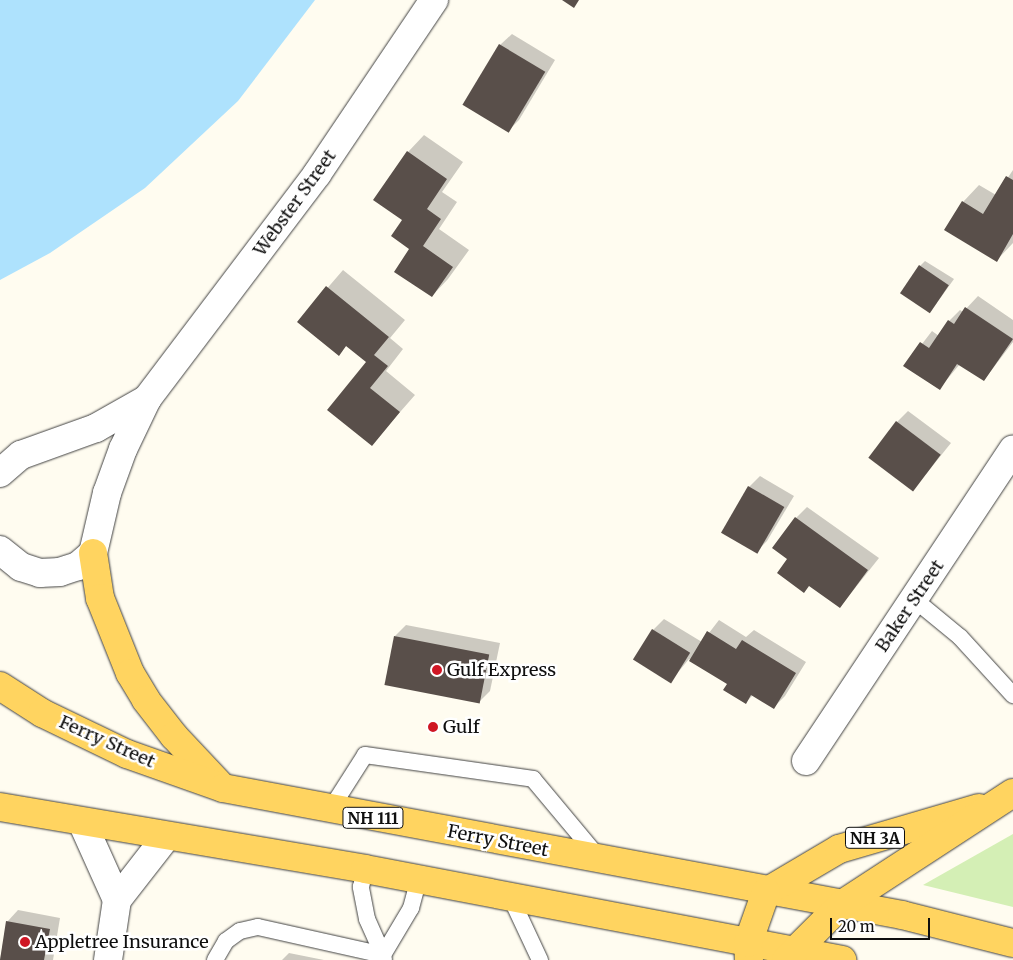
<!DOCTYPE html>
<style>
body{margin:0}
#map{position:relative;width:1013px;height:960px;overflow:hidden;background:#fffcf0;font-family:Merriweather,serif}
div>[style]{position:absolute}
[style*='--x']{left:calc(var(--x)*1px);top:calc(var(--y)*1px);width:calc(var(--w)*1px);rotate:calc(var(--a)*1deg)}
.green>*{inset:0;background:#d4efb5}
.water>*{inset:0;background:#aee2fd}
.shadow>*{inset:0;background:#0003}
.building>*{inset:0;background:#594f4a;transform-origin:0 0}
.roads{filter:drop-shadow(0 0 1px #424242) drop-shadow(0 0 1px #424242)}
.service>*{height:16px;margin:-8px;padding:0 8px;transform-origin:8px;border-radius:8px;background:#fff}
.minor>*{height:28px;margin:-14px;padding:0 14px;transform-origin:14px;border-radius:14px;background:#fff}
.primary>*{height:28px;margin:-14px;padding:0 14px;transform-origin:14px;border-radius:14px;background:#ffd460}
.dots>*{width:14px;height:14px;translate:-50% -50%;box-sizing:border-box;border:2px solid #fff;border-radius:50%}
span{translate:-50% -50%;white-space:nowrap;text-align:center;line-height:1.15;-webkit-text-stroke:5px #fff;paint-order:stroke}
.shield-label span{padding:1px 4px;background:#fff;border:1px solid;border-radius:4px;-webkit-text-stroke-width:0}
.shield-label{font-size:16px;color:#0f0f0f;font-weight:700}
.street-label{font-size:18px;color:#0f0f0f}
.poi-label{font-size:18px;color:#0f0f0f}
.left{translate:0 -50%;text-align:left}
.scale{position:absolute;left:830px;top:918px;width:100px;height:22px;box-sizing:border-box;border:2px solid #0f0f0f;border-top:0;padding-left:6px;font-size:15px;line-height:18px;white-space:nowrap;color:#0f0f0f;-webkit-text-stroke:4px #fff;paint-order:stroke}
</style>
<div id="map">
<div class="green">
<div style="clip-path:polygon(1013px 834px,1013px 907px,923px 885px)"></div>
</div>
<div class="water">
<div style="clip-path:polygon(0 0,315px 0,238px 101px,145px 188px,50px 253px,0 280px)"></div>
</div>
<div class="shadow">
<div style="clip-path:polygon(512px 34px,555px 60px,519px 120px,508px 131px,500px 45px)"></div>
<div style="clip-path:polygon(424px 135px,463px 162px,442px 192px,457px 202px,439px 229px,469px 250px,448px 279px,432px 296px,411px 249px,403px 219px,408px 152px)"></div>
<div style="clip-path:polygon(1013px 170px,1013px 243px,997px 260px,963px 202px,979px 185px,996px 195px)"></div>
<div style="clip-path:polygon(925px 261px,954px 279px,931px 311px,920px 266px)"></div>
<div style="clip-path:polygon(343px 270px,405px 320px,390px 338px,403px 349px,386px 371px,415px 395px,372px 444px,368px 362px,347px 345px,339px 354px,299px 321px)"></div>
<div style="clip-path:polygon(978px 296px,1013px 320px,1013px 342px,984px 380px,960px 364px,939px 389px,905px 366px,932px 331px,939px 336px,949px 321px,960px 310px,963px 312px)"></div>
<div style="clip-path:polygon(908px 411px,951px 443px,913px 490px,897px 422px)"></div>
<div style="clip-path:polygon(760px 476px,794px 496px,767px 541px,756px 552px,749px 487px)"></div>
<div style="clip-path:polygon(807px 507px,879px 558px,840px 607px,789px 558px,796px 518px)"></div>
<div style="clip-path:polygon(664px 619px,702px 642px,719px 620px,746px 637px,754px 630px,806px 662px,785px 696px,774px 707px,753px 695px,746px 702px,728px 683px,689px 659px,671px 681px,653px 630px)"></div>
<div style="clip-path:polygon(406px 625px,500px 643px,490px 691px,479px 702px,395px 636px)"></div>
<div style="clip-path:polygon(18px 910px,60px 918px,53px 960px,0 960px,7px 922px)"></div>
<div style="clip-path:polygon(289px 953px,324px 960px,282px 960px)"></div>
</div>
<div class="building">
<div style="clip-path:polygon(562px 0,579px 0,574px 8px)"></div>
<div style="left:499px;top:44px;width:54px;height:71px;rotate:31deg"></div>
<div style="clip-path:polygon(407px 151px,447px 179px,427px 209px,441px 219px,423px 246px,453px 267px,432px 297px,394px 272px,409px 249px,391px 236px,402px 220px,373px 200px)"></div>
<div style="clip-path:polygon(1006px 176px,1013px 180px,1013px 234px,997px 262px,944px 230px,962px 201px,983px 214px)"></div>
<div style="left:919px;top:265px;width:36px;height:34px;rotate:34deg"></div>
<div style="clip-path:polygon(326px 286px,389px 337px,374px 355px,388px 366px,370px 388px,400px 412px,372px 446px,327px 410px,366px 362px,346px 346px,339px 356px,297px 322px)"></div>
<div style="clip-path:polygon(965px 307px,1013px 339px,984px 381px,957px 364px,940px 390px,903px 366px,920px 342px,929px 348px,948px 320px,954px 324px)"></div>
<div style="left:896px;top:421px;width:56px;height:46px;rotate:37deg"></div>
<div style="left:748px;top:486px;width:42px;height:54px;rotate:30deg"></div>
<div style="clip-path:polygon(795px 517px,868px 570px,840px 608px,809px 586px,804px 593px,777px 573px,787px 559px,772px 548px)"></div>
<div style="left:652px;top:629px;width:45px;height:36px;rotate:32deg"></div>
<div style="clip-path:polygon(707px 631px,736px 649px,742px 640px,796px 673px,774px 709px,751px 695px,746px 704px,723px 690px,727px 684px,689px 661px)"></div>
<div style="left:394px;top:636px;width:97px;height:50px;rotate:11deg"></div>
<div style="clip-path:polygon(6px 921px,50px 929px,44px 960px,0 960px)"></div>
</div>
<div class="roads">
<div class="service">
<div style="--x:915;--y:600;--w:58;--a:39.4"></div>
<div style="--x:960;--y:637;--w:79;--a:47.6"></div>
<div style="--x:330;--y:810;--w:65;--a:-57.5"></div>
<div style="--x:365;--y:755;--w:170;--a:8.1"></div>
<div style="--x:533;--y:779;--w:104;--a:50.1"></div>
<div style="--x:510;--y:896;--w:71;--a:64.9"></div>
<div style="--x:215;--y:960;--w:22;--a:-60"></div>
<div style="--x:226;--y:941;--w:17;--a:-36"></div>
<div style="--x:240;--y:931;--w:18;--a:-13"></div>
<div style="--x:258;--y:927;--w:128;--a:12.6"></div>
<div style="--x:383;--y:955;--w:39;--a:-114"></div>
<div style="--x:367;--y:919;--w:33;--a:-101"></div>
<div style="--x:361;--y:887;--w:18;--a:-77"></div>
<div style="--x:384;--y:960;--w:5;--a:-101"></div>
<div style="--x:383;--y:955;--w:55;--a:-59.2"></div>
<div style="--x:411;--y:908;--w:30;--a:-75"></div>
</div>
<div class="minor">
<div style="--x:147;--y:399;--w:282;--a:-52.9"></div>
<div style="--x:317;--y:174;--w:210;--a:-56.1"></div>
<div style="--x:0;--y:473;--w:28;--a:-41"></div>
<div style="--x:21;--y:455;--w:80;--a:-19.8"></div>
<div style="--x:96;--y:428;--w:59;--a:-29.6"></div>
<div style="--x:147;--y:399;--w:55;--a:115.6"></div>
<div style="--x:123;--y:449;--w:47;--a:110"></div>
<div style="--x:107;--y:493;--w:62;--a:103.1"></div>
<div style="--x:93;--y:553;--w:20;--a:139"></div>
<div style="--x:78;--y:566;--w:19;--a:162"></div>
<div style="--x:60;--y:572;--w:20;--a:177"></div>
<div style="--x:40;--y:573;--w:20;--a:-162"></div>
<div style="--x:21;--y:567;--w:27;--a:-141"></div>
<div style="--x:806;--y:761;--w:374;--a:-56.4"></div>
<div style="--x:82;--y:822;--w:85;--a:65.8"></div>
<div style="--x:108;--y:960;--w:61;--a:-81.5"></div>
<div style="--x:117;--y:900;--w:80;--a:-52.1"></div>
</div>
<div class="primary">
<div style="--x:93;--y:553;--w:46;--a:81.2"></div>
<div style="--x:100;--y:598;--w:81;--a:68.2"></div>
<div style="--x:130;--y:673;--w:31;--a:59"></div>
<div style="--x:146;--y:700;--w:46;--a:52.1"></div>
<div style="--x:174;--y:736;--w:67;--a:46.8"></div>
<div style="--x:0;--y:686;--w:50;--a:32.7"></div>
<div style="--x:42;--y:713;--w:94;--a:25.8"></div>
<div style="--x:127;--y:754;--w:102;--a:19.5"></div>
<div style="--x:223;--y:788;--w:691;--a:10.59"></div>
<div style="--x:902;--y:915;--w:114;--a:14.2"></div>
<div style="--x:0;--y:807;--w:370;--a:9.6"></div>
<div style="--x:365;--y:869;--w:486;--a:10.8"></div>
<div style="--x:766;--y:892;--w:85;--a:-30.5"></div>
<div style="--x:839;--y:849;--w:146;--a:-16.3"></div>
<div style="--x:749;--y:960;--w:17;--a:-93"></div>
<div style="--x:748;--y:943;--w:54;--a:-70.6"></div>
<div style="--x:786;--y:960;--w:78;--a:-45"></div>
<div style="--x:841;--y:905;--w:205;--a:-33.1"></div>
</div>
</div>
<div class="dots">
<div style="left:437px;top:670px;background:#cf1624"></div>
<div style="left:433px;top:727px;background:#cf1624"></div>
<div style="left:25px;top:942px;background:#cf1624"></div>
</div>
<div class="shield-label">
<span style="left:373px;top:818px">NH 111</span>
<span style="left:875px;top:838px">NH 3A</span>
</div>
<div class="street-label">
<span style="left:295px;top:203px;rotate:-54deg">Webster Street</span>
<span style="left:910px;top:606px;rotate:-56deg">Baker Street</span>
<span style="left:107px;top:742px;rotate:24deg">Ferry Street</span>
<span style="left:498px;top:841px;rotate:11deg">Ferry Street</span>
</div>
<div class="poi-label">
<span class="left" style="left:447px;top:670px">Gulf Express</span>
<span class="left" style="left:443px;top:727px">Gulf</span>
<span class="left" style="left:35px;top:942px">Appletree Insurance</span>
</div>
<div class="scale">20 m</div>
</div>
